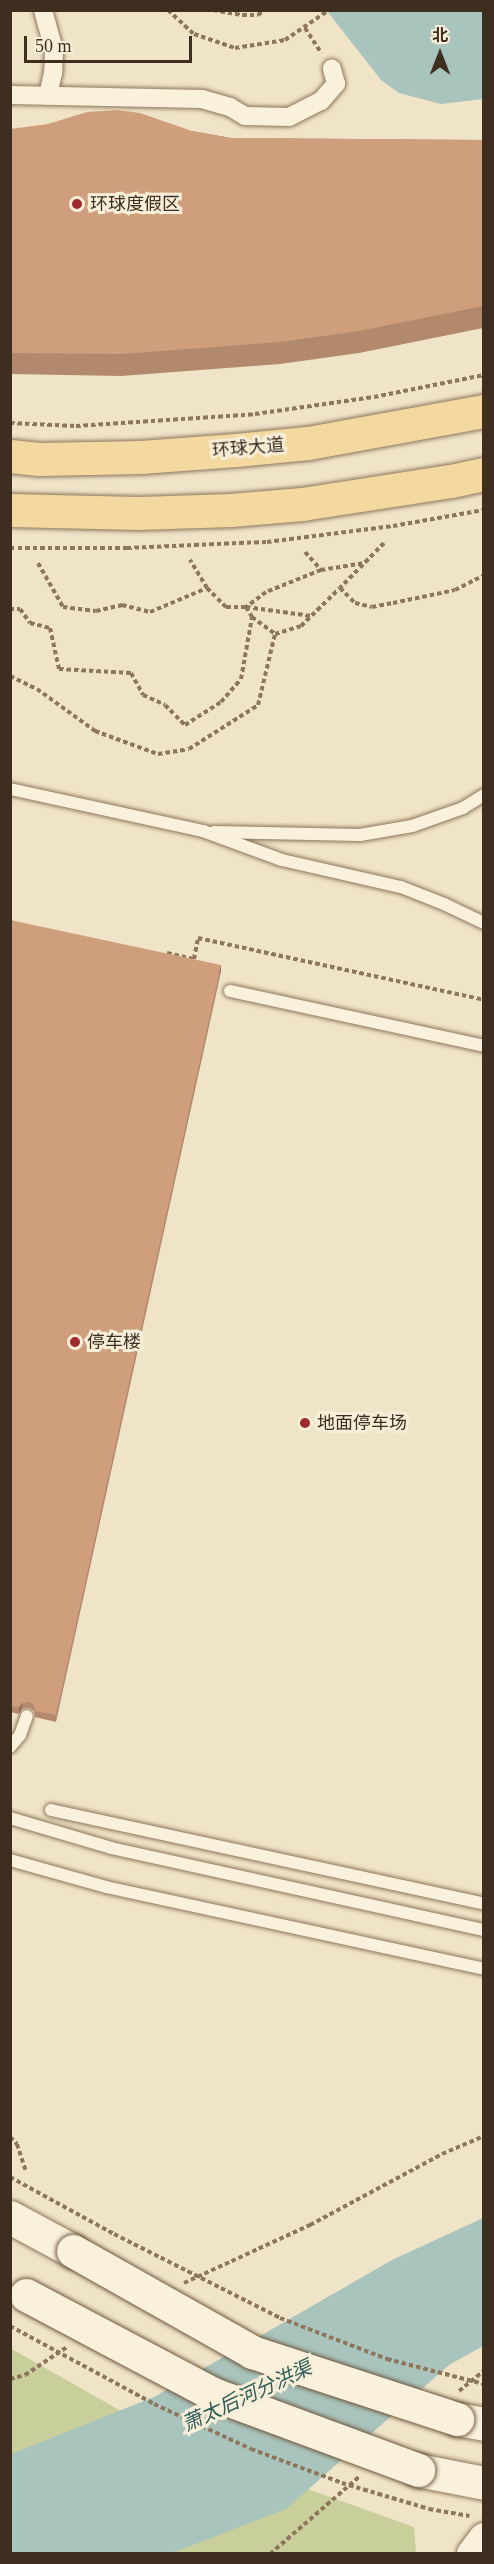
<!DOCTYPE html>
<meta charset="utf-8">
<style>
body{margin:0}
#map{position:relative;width:494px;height:2564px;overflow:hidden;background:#f0e4c8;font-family:"Times New Roman","Noto Sans SC",serif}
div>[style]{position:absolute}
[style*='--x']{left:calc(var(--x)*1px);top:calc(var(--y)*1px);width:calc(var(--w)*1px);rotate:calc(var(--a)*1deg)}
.green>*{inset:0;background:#c9cf9b}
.water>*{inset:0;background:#a9c4bc}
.path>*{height:4px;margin-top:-2px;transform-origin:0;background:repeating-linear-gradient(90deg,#8d765c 0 4.5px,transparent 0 7.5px)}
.roads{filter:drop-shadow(0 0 2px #8d765c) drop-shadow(0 0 2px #8d765c)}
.service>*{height:12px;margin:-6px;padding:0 6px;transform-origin:6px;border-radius:6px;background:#faf1dc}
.pedestrian>*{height:18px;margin:-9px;padding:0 9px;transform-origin:9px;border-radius:9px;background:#faf1dc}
.tertiary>*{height:30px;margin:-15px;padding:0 15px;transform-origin:15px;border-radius:15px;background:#faf1dc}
.secondary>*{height:33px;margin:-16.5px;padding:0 16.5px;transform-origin:16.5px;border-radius:16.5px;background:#faf1dc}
.primary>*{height:33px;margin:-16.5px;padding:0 16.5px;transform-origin:16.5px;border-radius:16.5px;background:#f3d9a0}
.path-bridge>*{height:4px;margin-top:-2px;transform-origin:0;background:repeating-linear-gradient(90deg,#8d765c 0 4.5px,transparent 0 7.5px)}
.bridges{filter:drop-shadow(0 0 2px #6f573f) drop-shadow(0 0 2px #6f573f)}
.secondary-bridge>*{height:33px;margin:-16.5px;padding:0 16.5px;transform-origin:16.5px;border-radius:16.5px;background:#faf1dc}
.wall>*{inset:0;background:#b2896c}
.shaded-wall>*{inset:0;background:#916f58;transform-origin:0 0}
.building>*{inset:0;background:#cf9f7d}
.dots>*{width:16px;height:16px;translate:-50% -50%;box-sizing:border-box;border:3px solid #f7eed8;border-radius:50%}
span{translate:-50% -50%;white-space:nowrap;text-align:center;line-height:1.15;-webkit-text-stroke:6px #f7eed8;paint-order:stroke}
.poi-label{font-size:18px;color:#3d2e20}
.left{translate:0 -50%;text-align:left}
.street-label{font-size:18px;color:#3d2e20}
.water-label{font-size:20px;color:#2f5d5a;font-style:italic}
.frame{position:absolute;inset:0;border:12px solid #3d2e20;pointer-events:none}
.north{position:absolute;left:410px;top:24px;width:60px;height:60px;-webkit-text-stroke:4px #f7eed8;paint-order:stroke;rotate:0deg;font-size:16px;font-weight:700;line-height:24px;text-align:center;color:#3d2e20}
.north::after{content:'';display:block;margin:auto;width:21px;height:27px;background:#3d2e20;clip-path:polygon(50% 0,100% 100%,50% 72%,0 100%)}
.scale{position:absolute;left:24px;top:36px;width:168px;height:27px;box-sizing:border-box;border:3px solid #3d2e20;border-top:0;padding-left:8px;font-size:18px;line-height:21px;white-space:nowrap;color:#3d2e20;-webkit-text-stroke:4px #f7eed8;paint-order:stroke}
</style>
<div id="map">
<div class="green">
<div style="clip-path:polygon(10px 2348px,174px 2441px,414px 2527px,416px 2553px,11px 2553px)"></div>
</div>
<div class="water">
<div style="clip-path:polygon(327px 11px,483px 11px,483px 99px,441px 104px,399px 93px,381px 80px)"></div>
<div style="clip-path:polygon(483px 2218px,483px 2346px,449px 2365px,286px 2509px,172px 2553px,11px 2554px,11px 2454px,154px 2397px,392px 2260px)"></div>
</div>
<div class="path">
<div style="--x:168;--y:10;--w:35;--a:43"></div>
<div style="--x:194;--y:34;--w:43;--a:18.9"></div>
<div style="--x:235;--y:48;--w:51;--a:-9.1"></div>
<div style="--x:285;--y:40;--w:53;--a:-34.3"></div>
<div style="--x:213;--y:10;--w:29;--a:10"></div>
<div style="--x:242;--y:15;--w:16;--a:0"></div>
<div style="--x:258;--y:15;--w:9;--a:-36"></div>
<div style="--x:305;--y:28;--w:30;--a:57"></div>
<div style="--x:10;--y:423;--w:66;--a:2.6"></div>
<div style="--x:76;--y:426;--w:179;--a:-3.8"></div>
<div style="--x:255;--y:414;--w:120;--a:-8.1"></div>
<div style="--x:374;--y:397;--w:112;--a:-11.3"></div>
<div style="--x:384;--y:543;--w:63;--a:134.4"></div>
<div style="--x:340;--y:588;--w:21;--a:45"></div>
<div style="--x:355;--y:603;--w:17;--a:13"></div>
<div style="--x:372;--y:607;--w:21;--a:-11"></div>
<div style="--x:393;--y:603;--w:63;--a:-11.8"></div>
<div style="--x:455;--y:590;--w:33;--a:-27"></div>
<div style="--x:10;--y:548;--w:117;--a:0"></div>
<div style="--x:127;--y:548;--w:140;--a:-2.5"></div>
<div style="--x:267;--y:542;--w:127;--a:-7.2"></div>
<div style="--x:393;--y:526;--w:92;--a:-10"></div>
<div style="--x:305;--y:552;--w:24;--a:48"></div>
<div style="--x:321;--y:570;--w:59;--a:158.2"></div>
<div style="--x:266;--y:592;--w:25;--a:143"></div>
<div style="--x:246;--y:607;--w:66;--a:7.9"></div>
<div style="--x:38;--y:563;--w:51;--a:60.4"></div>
<div style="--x:63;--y:607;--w:33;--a:7"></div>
<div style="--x:96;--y:611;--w:27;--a:-13"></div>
<div style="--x:122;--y:605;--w:29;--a:14"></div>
<div style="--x:150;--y:612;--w:62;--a:-22.8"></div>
<div style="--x:207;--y:588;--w:33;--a:-121"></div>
<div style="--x:321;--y:570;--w:44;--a:-9.2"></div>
<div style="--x:207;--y:588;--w:27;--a:45"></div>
<div style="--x:226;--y:607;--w:20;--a:0"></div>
<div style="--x:246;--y:607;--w:12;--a:59"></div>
<div style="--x:10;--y:609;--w:10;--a:0"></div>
<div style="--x:20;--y:609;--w:17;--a:54"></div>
<div style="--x:30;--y:623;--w:21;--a:14"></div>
<div style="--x:50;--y:628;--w:42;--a:77.6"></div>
<div style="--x:59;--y:669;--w:72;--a:3.2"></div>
<div style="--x:131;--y:673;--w:25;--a:61"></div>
<div style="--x:143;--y:695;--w:24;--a:24"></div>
<div style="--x:165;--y:705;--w:28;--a:45"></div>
<div style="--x:185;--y:725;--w:43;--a:-32.6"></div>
<div style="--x:221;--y:702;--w:30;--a:-49"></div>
<div style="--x:241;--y:679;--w:63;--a:-79.9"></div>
<div style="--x:252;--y:617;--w:29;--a:36"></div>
<div style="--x:275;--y:634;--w:27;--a:-17"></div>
<div style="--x:301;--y:626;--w:54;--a:-44.3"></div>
<div style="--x:10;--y:676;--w:30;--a:26"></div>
<div style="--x:37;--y:689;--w:72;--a:35.9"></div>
<div style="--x:95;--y:731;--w:67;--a:20.1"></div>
<div style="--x:158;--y:754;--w:31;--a:-9"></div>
<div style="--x:189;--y:749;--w:82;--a:-32.5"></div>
<div style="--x:258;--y:705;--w:73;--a:-76.5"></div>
<div style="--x:167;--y:953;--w:28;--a:13"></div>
<div style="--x:194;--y:959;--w:21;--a:-79"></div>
<div style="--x:198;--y:938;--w:293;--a:12.2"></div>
<div style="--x:10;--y:2137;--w:10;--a:45"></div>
<div style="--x:17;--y:2144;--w:28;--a:72"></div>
<div style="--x:10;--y:2177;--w:119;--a:28.7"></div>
<div style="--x:184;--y:2283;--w:139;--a:-24.7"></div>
<div style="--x:310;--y:2225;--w:150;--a:-28.3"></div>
<div style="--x:442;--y:2154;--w:46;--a:-23.2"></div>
<div style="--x:10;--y:2379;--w:16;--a:-15"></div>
<div style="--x:25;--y:2375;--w:50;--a:-33.7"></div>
<div style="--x:459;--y:2391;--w:32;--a:-39"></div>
<div style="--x:429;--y:2509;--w:41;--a:9.9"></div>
<div style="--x:270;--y:2554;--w:119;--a:-40.9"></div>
</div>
<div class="roads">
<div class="service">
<div style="--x:10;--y:789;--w:198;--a:12.3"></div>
<div style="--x:203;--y:831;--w:84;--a:20.2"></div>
<div style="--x:282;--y:860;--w:122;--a:12.8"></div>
<div style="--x:401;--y:887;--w:46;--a:21.6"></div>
<div style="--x:444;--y:904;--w:44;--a:25.4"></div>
<div style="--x:214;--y:832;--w:146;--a:1.2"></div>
<div style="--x:360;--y:835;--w:53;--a:-9.8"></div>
<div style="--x:412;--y:826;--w:54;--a:-19.4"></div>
<div style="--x:463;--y:808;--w:25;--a:-32"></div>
<div style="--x:230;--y:991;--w:260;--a:12.2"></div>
<div style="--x:10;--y:1747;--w:16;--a:-50"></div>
<div style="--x:20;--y:1735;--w:20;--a:-70"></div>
<div style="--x:51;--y:1810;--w:443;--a:12.2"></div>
<div style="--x:10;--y:1818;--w:105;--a:16.5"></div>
<div style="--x:111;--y:1848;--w:382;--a:12.4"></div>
<div style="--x:10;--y:1860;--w:100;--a:15.7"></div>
<div style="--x:106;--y:1887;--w:387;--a:12.2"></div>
</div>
<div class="pedestrian">
<div style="--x:43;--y:10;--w:41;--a:74.6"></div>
<div style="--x:54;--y:50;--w:23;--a:92"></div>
<div style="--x:53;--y:73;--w:23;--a:103"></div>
<div style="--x:10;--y:95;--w:192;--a:1.2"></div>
<div style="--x:202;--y:99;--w:29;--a:16"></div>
<div style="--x:230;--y:107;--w:17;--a:31"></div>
<div style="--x:245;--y:116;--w:44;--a:1.3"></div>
<div style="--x:289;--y:117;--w:36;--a:-27"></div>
<div style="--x:321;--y:101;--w:23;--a:-49"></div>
<div style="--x:336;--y:84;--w:16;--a:-105"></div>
</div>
<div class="tertiary">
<div style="--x:472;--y:2554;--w:20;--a:-53"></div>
</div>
<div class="secondary">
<div style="--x:10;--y:2217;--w:72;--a:28.4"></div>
<div style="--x:457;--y:2419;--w:27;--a:10"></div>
<div style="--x:418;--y:2470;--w:67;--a:11.1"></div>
</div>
<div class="primary">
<div style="--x:10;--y:456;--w:29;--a:6"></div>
<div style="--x:39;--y:459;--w:102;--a:-1.1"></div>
<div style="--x:141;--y:457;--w:95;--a:-4.2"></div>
<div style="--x:236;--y:450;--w:72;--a:-5.6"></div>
<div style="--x:308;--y:443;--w:179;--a:-10.3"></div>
<div style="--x:10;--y:510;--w:129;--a:1.3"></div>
<div style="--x:139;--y:513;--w:92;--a:-1.9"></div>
<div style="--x:231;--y:510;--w:71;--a:-4.8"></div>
<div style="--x:302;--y:504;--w:151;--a:-8.8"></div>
<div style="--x:451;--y:481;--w:34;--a:-12"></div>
</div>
</div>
<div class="path-bridge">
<div style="--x:114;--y:2234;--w:186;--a:26.8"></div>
<div style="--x:280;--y:2318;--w:115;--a:21"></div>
<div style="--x:387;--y:2359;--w:100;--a:14.5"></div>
<div style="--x:10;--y:2326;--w:164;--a:28.4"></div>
<div style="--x:154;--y:2404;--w:107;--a:24.9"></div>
<div style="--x:251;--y:2449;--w:97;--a:20.5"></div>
<div style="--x:342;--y:2483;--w:91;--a:16.6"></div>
</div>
<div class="bridges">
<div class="secondary-bridge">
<div style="--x:73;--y:2251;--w:206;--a:29.4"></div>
<div style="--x:252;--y:2352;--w:216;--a:18.1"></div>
<div style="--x:26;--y:2295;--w:212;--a:27.9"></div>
<div style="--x:213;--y:2394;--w:219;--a:20.3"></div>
</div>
</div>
<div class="wall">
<div style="clip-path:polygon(10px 129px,192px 131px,231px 138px,483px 140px,483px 328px,359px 353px,280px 364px,121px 376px,10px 374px)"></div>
<div style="clip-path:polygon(10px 920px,221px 972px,56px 1722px,35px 1717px,34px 1711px,29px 1708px,22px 1709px,19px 1714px,10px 1712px)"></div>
</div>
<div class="shaded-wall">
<div style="left:221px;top:965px;width:7px;height:768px;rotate:90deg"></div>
<div style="clip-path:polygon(22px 1703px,22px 1709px,19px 1714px,19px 1707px)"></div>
</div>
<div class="building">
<div style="clip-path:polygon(117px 110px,140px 113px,192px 131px,231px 138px,483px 140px,483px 306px,359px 331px,280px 342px,121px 354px,10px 353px,10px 129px,48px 124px,87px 112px)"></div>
<div style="clip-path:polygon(10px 920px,221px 965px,56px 1715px,35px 1711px,34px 1705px,29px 1702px,22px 1703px,19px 1707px,10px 1706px)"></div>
</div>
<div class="dots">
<div style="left:77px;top:204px;background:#9e2a2b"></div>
<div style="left:75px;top:1342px;background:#9e2a2b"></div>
<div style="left:305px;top:1423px;background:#9e2a2b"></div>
</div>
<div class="poi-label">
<span class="left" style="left:90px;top:204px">环球度假区</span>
<span class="left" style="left:87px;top:1342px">停车楼</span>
<span class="left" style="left:317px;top:1423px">地面停车场</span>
</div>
<div class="street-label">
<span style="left:248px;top:448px;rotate:-5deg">环球大道</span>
</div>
<div class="water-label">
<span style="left:247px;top:2396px;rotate:-25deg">萧太后河分洪渠</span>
</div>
<div class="frame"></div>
<div class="north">北</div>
<div class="scale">50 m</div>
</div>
